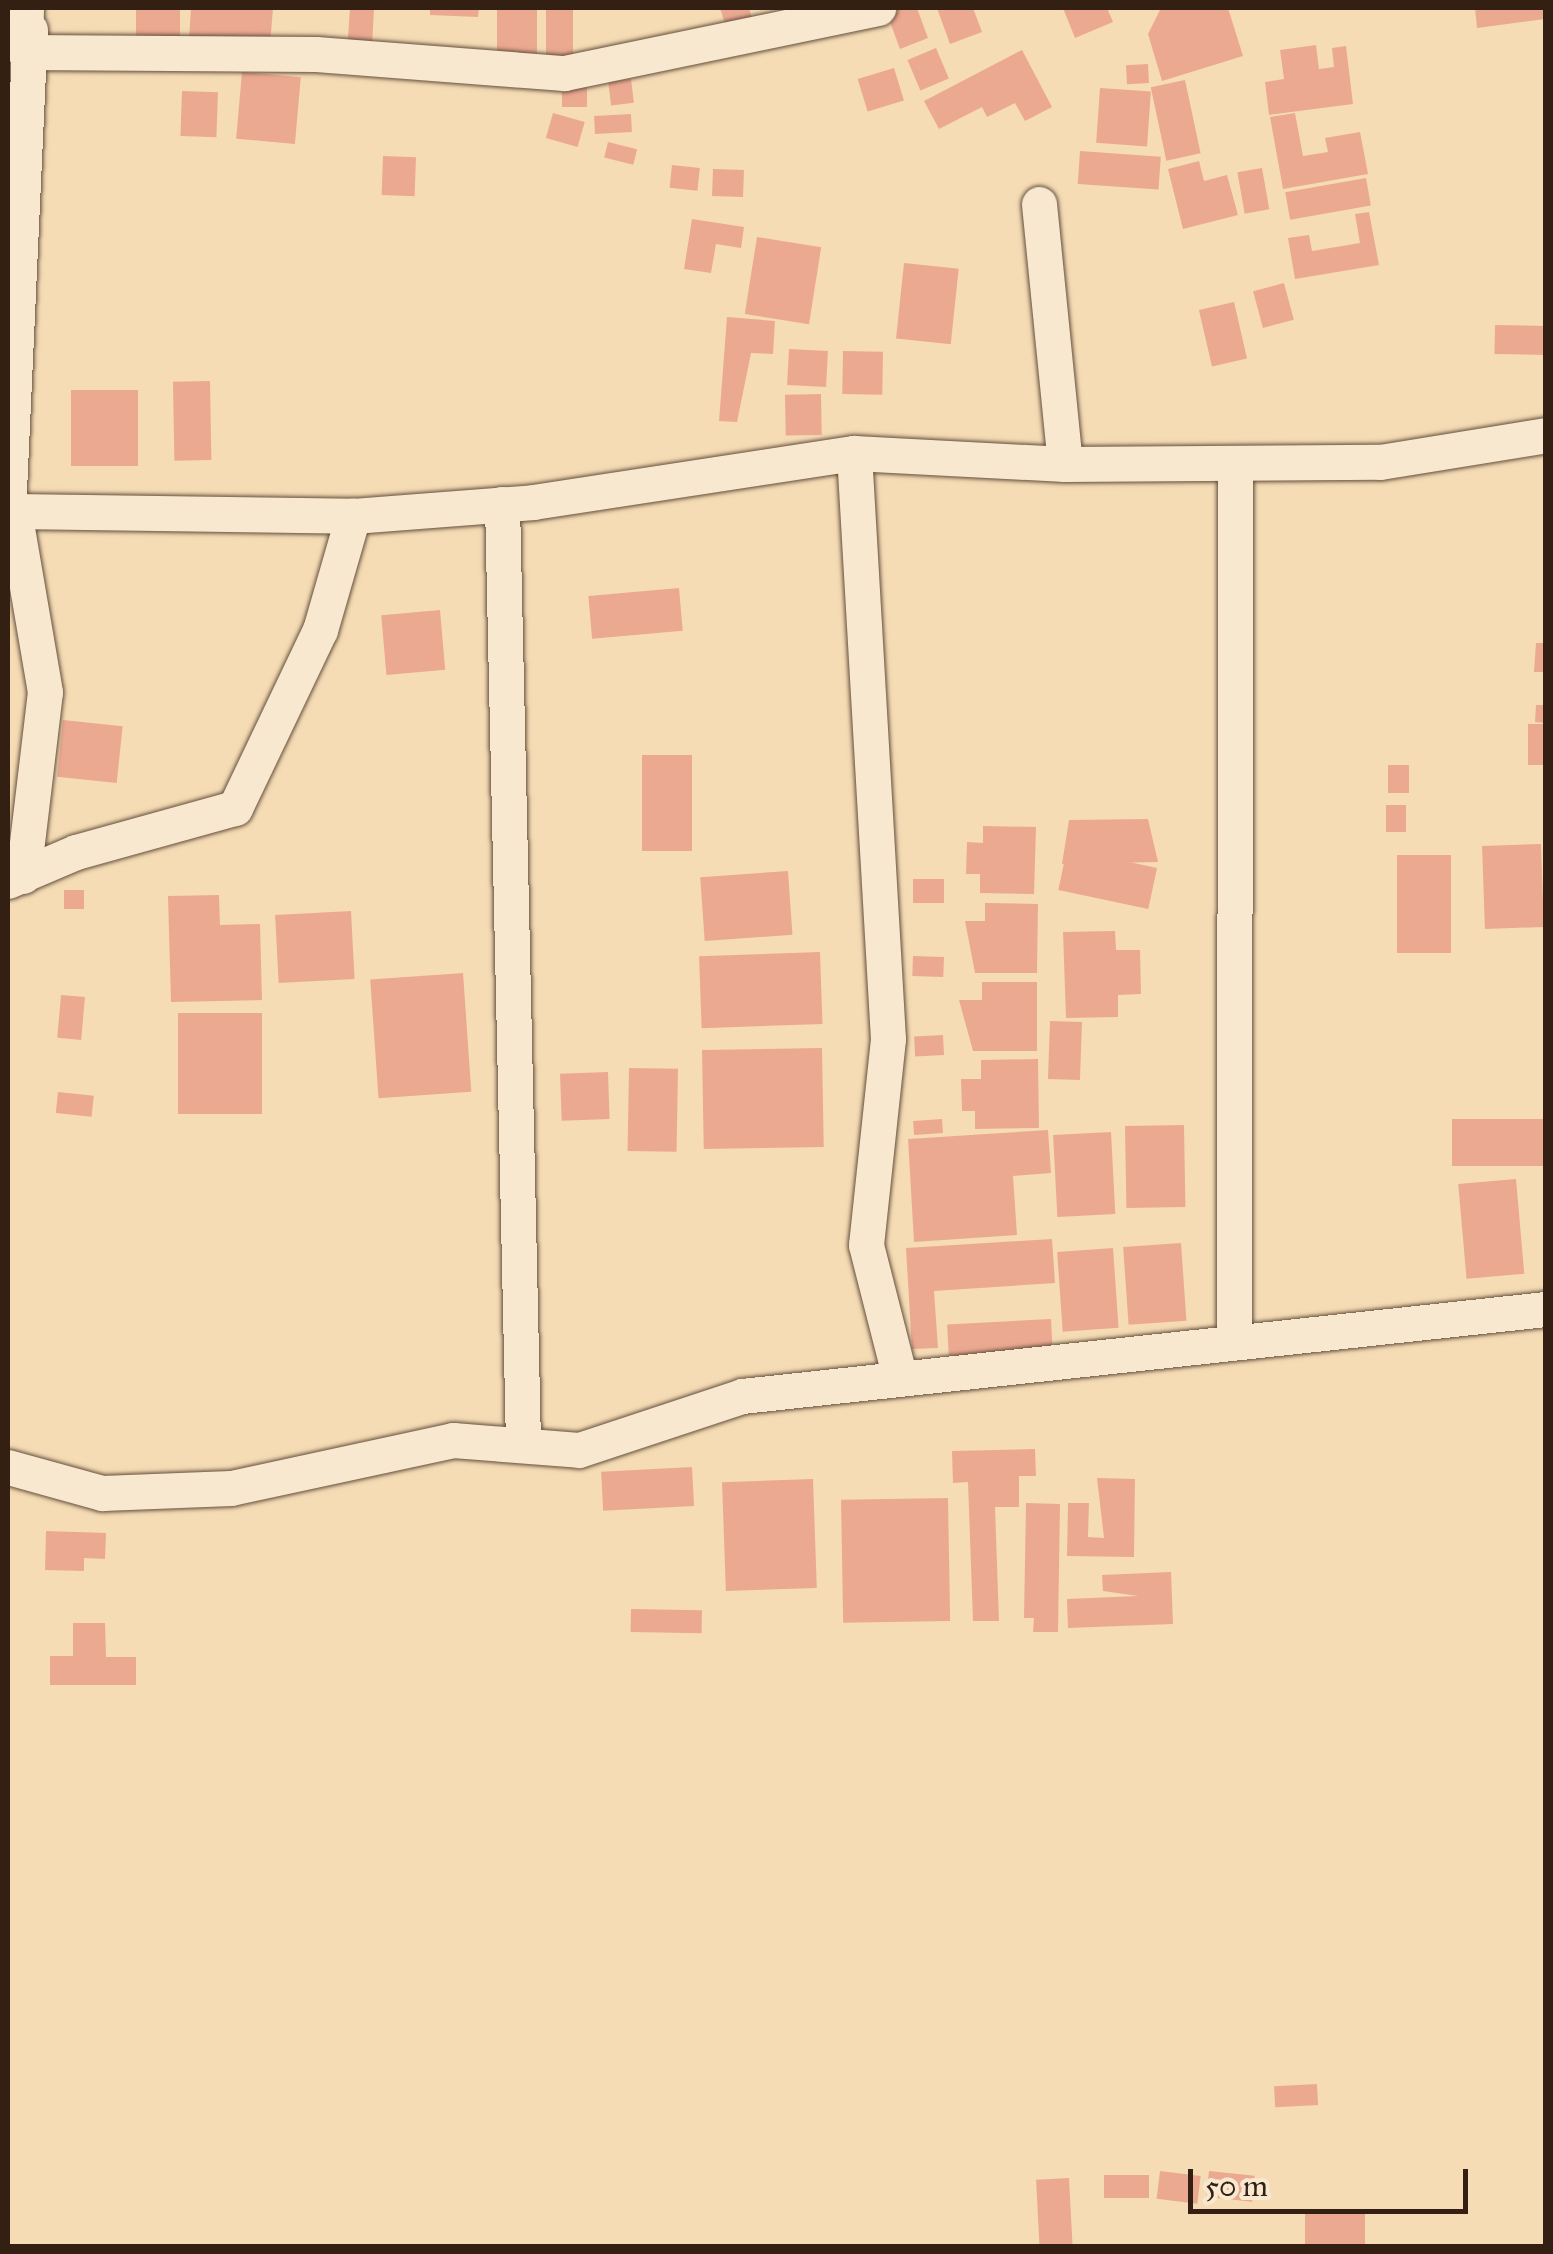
<!DOCTYPE html>
<style>
body{margin:0}
#map{position:relative;width:1553px;height:2254px;overflow:hidden;background:#f5dcb5;font-family:"IM FELL Great Primer",serif}
div>[style]{position:absolute}
[style*='--x']{left:calc(var(--x)*1px);top:calc(var(--y)*1px);width:calc(var(--w)*1px);rotate:calc(var(--a)*1deg)}
.building>*{inset:0;background:#eca992;transform-origin:0 0}
.roads{filter:drop-shadow(0 0 2px #644f3c) drop-shadow(0 0 2px #644f3c)}
.minor>*{height:35px;margin:-17.5px;padding:0 17.5px;transform-origin:17.5px;border-radius:17.5px;background:#f8e8cf}
span{translate:-50% -50%;white-space:nowrap;text-align:center;line-height:1.15;-webkit-text-stroke:10px #f8e8cf;paint-order:stroke}
.frame{position:absolute;inset:0;border:10px solid #342013;pointer-events:none}
.scale{position:absolute;left:1188px;top:2169px;width:280px;height:45px;box-sizing:border-box;border:5px solid #342013;border-top:0;padding-left:12px;font-size:30px;line-height:35px;white-space:nowrap;color:#342013;-webkit-text-stroke:8px #f8e8cf;paint-order:stroke}
</style>
<div id="map">
<div class="building">
<div style="left:136px;top:8px;width:44px;height:28px"></div>
<div style="clip-path:polygon(191px 8px,273px 8px,270px 45px,189px 40px)"></div>
<div style="clip-path:polygon(350px 8px,374px 8px,372px 47px,347px 53px)"></div>
<div style="clip-path:polygon(430px 8px,479px 8px,478px 17px,430px 15px)"></div>
<div style="left:497px;top:8px;width:40px;height:54px"></div>
<div style="left:546px;top:8px;width:27px;height:59px"></div>
<div style="clip-path:polygon(720px 8px,749px 8px,753px 22px,727px 30px)"></div>
<div style="clip-path:polygon(917px 8px,928px 38px,900px 49px,886px 11px)"></div>
<div style="clip-path:polygon(937px 8px,973px 8px,982px 32px,950px 44px)"></div>
<div style="clip-path:polygon(1063px 8px,1107px 8px,1113px 22px,1075px 38px)"></div>
<div style="clip-path:polygon(1161px 8px,1228px 8px,1243px 56px,1162px 81px,1148px 34px)"></div>
<div style="clip-path:polygon(1475px 8px,1543px 8px,1545px 19px,1477px 28px)"></div>
<div style="clip-path:polygon(1316px 45px,1319px 69px,1334px 67px,1332px 48px,1346px 46px,1353px 104px,1269px 115px,1265px 82px,1284px 79px,1280px 50px)"></div>
<div style="left:936px;top:48px;width:33px;height:31px;rotate:67deg"></div>
<div style="clip-path:polygon(1022px 50px,1052px 107px,1025px 121px,1015px 103px,987px 117px,982px 107px,939px 129px,924px 101px)"></div>
<div style="left:1148px;top:64px;width:19px;height:22px;rotate:87deg"></div>
<div style="left:894px;top:68px;width:34px;height:38px;rotate:73deg"></div>
<div style="left:242px;top:72px;width:59px;height:67px;rotate:5deg"></div>
<div style="left:631px;top:79px;width:24px;height:23px;rotate:83deg"></div>
<div style="left:1185px;top:80px;width:75px;height:35px;rotate:78deg"></div>
<div style="left:562px;top:82px;width:25px;height:25px"></div>
<div style="left:1100px;top:88px;width:51px;height:55px;rotate:4deg"></div>
<div style="left:182px;top:91px;width:36px;height:45px;rotate:2deg"></div>
<div style="left:553px;top:113px;width:33px;height:26px;rotate:16deg"></div>
<div style="clip-path:polygon(1295px 113px,1303px 156px,1328px 152px,1325px 138px,1360px 132px,1368px 174px,1283px 189px,1270px 117px)"></div>
<div style="left:631px;top:114px;width:18px;height:37px;rotate:87deg"></div>
<div style="left:608px;top:142px;width:30px;height:16px;rotate:14deg"></div>
<div style="left:1080px;top:151px;width:81px;height:33px;rotate:4deg"></div>
<div style="left:383px;top:156px;width:33px;height:39px;rotate:2deg"></div>
<div style="clip-path:polygon(1199px 161px,1204px 181px,1227px 175px,1238px 215px,1183px 229px,1168px 169px)"></div>
<div style="left:672px;top:165px;width:28px;height:23px;rotate:6deg"></div>
<div style="left:1262px;top:168px;width:42px;height:25px;rotate:80deg"></div>
<div style="left:713px;top:169px;width:31px;height:27px;rotate:2deg"></div>
<div style="left:1366px;top:178px;width:28px;height:82px;rotate:80deg"></div>
<div style="clip-path:polygon(1369px 212px,1379px 265px,1295px 279px,1288px 238px,1309px 235px,1312px 251px,1360px 243px,1355px 214px)"></div>
<div style="clip-path:polygon(692px 219px,744px 227px,741px 248px,716px 244px,711px 273px,684px 269px)"></div>
<div style="left:757px;top:237px;width:65px;height:78px;rotate:9deg"></div>
<div style="left:904px;top:263px;width:55px;height:76px;rotate:6deg"></div>
<div style="left:1284px;top:283px;width:38px;height:32px;rotate:75deg"></div>
<div style="left:1234px;top:302px;width:58px;height:36px;rotate:77deg"></div>
<div style="clip-path:polygon(727px 317px,775px 321px,773px 354px,751px 353px,737px 422px,719px 421px)"></div>
<div style="left:1495px;top:325px;width:51px;height:29px;rotate:1deg"></div>
<div style="left:789px;top:349px;width:39px;height:36px;rotate:3deg"></div>
<div style="left:843px;top:351px;width:40px;height:43px;rotate:1deg"></div>
<div style="left:210px;top:381px;width:79px;height:37px;rotate:89deg"></div>
<div style="left:71px;top:390px;width:67px;height:76px"></div>
<div style="left:821px;top:394px;width:41px;height:36px;rotate:89deg"></div>
<div style="left:679px;top:588px;width:43px;height:91px;rotate:85deg"></div>
<div style="left:440px;top:610px;width:60px;height:59px;rotate:85deg"></div>
<div style="clip-path:polygon(1536px 643px,1546px 643px,1546px 672px,1534px 672px)"></div>
<div style="clip-path:polygon(1536px 705px,1546px 705px,1546px 723px,1535px 722px)"></div>
<div style="left:63px;top:720px;width:60px;height:57px;rotate:6deg"></div>
<div style="left:1528px;top:724px;width:18px;height:41px"></div>
<div style="left:642px;top:755px;width:50px;height:96px"></div>
<div style="left:1388px;top:765px;width:21px;height:28px"></div>
<div style="left:1386px;top:805px;width:20px;height:27px"></div>
<div style="clip-path:polygon(1148px 819px,1158px 862px,1062px 864px,1069px 820px)"></div>
<div style="clip-path:polygon(983px 826px,1036px 827px,1034px 894px,980px 893px,980px 874px,966px 874px,967px 842px,983px 843px)"></div>
<div style="left:1541px;top:844px;width:83px;height:59px;rotate:88deg"></div>
<div style="left:1397px;top:855px;width:54px;height:98px"></div>
<div style="left:1157px;top:868px;width:42px;height:92px;rotate:102deg"></div>
<div style="left:788px;top:871px;width:64px;height:88px;rotate:86deg"></div>
<div style="left:944px;top:879px;width:24px;height:31px;rotate:90deg"></div>
<div style="left:64px;top:890px;width:20px;height:19px"></div>
<div style="clip-path:polygon(219px 895px,220px 925px,260px 924px,262px 1000px,171px 1002px,168px 896px)"></div>
<div style="clip-path:polygon(985px 903px,1038px 904px,1037px 973px,975px 973px,965px 921px,985px 921px)"></div>
<div style="left:351px;top:911px;width:68px;height:76px;rotate:87deg"></div>
<div style="clip-path:polygon(1115px 931px,1116px 950px,1140px 950px,1141px 994px,1118px 995px,1118px 1017px,1066px 1018px,1063px 932px)"></div>
<div style="left:820px;top:952px;width:72px;height:121px;rotate:88deg"></div>
<div style="left:913px;top:956px;width:31px;height:20px;rotate:2deg"></div>
<div style="left:463px;top:973px;width:119px;height:93px;rotate:86deg"></div>
<div style="clip-path:polygon(982px 982px,1037px 982px,1037px 1051px,973px 1051px,959px 1000px,982px 1000px)"></div>
<div style="left:61px;top:995px;width:24px;height:43px;rotate:5deg"></div>
<div style="left:178px;top:1013px;width:84px;height:101px"></div>
<div style="left:1050px;top:1021px;width:32px;height:58px;rotate:2deg"></div>
<div style="left:943px;top:1035px;width:20px;height:29px;rotate:87deg"></div>
<div style="left:822px;top:1048px;width:99px;height:120px;rotate:89deg"></div>
<div style="clip-path:polygon(1038px 1059px,1039px 1128px,975px 1129px,975px 1111px,962px 1111px,961px 1079px,981px 1079px,981px 1060px)"></div>
<div style="left:629px;top:1068px;width:49px;height:83px;rotate:1deg"></div>
<div style="left:608px;top:1072px;width:47px;height:48px;rotate:88deg"></div>
<div style="left:58px;top:1092px;width:36px;height:21px;rotate:6deg"></div>
<div style="left:942px;top:1119px;width:14px;height:29px;rotate:86deg"></div>
<div style="left:1546px;top:1119px;width:47px;height:94px;rotate:90deg"></div>
<div style="left:1184px;top:1125px;width:82px;height:59px;rotate:89deg"></div>
<div style="clip-path:polygon(1048px 1130px,1051px 1173px,1013px 1176px,1017px 1235px,914px 1242px,908px 1139px)"></div>
<div style="left:1111px;top:1132px;width:82px;height:58px;rotate:87deg"></div>
<div style="left:1516px;top:1179px;width:95px;height:58px;rotate:85deg"></div>
<div style="clip-path:polygon(1052px 1239px,1055px 1283px,934px 1291px,938px 1348px,912px 1349px,906px 1248px)"></div>
<div style="left:1181px;top:1243px;width:78px;height:58px;rotate:86deg"></div>
<div style="left:1113px;top:1248px;width:80px;height:56px;rotate:86deg"></div>
<div style="left:1051px;top:1319px;width:36px;height:104px;rotate:87deg"></div>
<div style="clip-path:polygon(1035px 1449px,1036px 1476px,1019px 1476px,1019px 1507px,995px 1507px,999px 1621px,973px 1621px,968px 1482px,953px 1483px,952px 1451px)"></div>
<div style="left:692px;top:1467px;width:39px;height:91px;rotate:87deg"></div>
<div style="clip-path:polygon(1097px 1478px,1135px 1479px,1134px 1557px,1067px 1556px,1068px 1503px,1089px 1503px,1088px 1537px,1104px 1538px)"></div>
<div style="left:813px;top:1479px;width:109px;height:91px;rotate:88deg"></div>
<div style="left:948px;top:1498px;width:123px;height:107px;rotate:89deg"></div>
<div style="clip-path:polygon(1026px 1503px,1060px 1504px,1058px 1632px,1033px 1632px,1034px 1618px,1024px 1618px)"></div>
<div style="clip-path:polygon(46px 1531px,106px 1533px,105px 1559px,84px 1558px,84px 1571px,45px 1570px)"></div>
<div style="clip-path:polygon(1171px 1572px,1173px 1624px,1068px 1628px,1067px 1599px,1138px 1596px,1103px 1591px,1102px 1575px)"></div>
<div style="left:631px;top:1609px;width:71px;height:23px;rotate:1deg"></div>
<div style="clip-path:polygon(73px 1623px,105px 1623px,106px 1657px,136px 1657px,136px 1685px,50px 1685px,50px 1656px,73px 1656px)"></div>
<div style="left:1317px;top:2084px;width:21px;height:43px;rotate:87deg"></div>
<div style="left:1160px;top:2171px;width:41px;height:28px;rotate:7deg"></div>
<div style="left:1209px;top:2171px;width:46px;height:26px;rotate:6deg"></div>
<div style="left:1149px;top:2175px;width:23px;height:45px;rotate:90deg"></div>
<div style="left:1069px;top:2178px;width:68px;height:33px;rotate:87deg"></div>
<div style="left:1365px;top:2210px;width:36px;height:60px;rotate:90deg"></div>
</div>
<div class="roads">
<div class="minor">
<div style="--x:26;--y:8;--w:44;--a:91.3"></div>
<div style="--x:25;--y:52;--w:291;--a:0.4"></div>
<div style="--x:316;--y:54;--w:249;--a:4.4"></div>
<div style="--x:564;--y:73;--w:321;--a:-11.7"></div>
<div style="--x:1039;--y:204;--w:261;--a:84.3"></div>
<div style="--x:854;--y:453;--w:587;--a:86.68"></div>
<div style="--x:888;--y:1039;--w:207;--a:96.1"></div>
<div style="--x:866;--y:1245;--w:137;--a:75.7"></div>
<div style="--x:502;--y:504;--w:941;--a:88.72"></div>
<div style="--x:8;--y:512;--w:483;--a:-87.4"></div>
<div style="--x:23;--y:876;--w:185;--a:-83.2"></div>
<div style="--x:45;--y:692;--w:184;--a:-99.7"></div>
<div style="--x:14;--y:511;--w:339;--a:0.8"></div>
<div style="--x:353;--y:516;--w:181;--a:-4.4"></div>
<div style="--x:533;--y:502;--w:325;--a:-8.7"></div>
<div style="--x:854;--y:453;--w:211;--a:3"></div>
<div style="--x:1065;--y:464;--w:315;--a:-0.4"></div>
<div style="--x:1380;--y:462;--w:168;--a:-9.2"></div>
<div style="--x:8;--y:881;--w:74;--a:-23.1"></div>
<div style="--x:76;--y:852;--w:165;--a:-15.5"></div>
<div style="--x:235;--y:808;--w:197;--a:-64.5"></div>
<div style="--x:320;--y:630;--w:119;--a:-73.9"></div>
<div style="--x:1234;--y:1342;--w:879;--a:-89.93"></div>
<div style="--x:8;--y:1467;--w:98;--a:15.5"></div>
<div style="--x:102;--y:1493;--w:129;--a:-2.2"></div>
<div style="--x:231;--y:1488;--w:227;--a:-12.2"></div>
<div style="--x:453;--y:1440;--w:126;--a:4.5"></div>
<div style="--x:579;--y:1450;--w:172;--a:-18.3"></div>
<div style="--x:742;--y:1396;--w:809;--a:-6.18"></div>
</div>
</div>
<div class="frame"></div>
<div class="scale">50 m</div>
</div>
